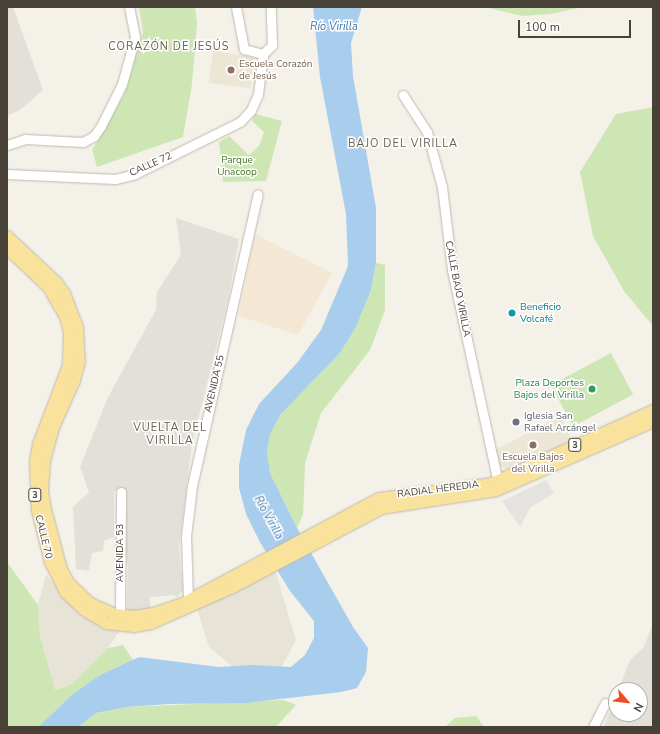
<!DOCTYPE html>
<meta charset="utf-8">
<style>
body{margin:0}
#map{position:relative;width:660px;height:734px;overflow:hidden;background:#f4f1e9;font-family:"Nunito Sans",sans-serif}
div>[style]{position:absolute}
[style*='--x']{left:calc(var(--x)*1px);top:calc(var(--y)*1px);width:calc(var(--w)*1px);rotate:calc(var(--a)*1deg)}
.residential>*{inset:0;background:#e7e3d7}
.commercial>*{inset:0;background:#f4e8d5}
.industrial>*{inset:0;background:#e3e0da}
.education>*{inset:0;background:#ece6d4;transform-origin:0 0}
.green>*{inset:0;background:#cde6b4;transform-origin:0 0}
.parking>*{inset:0;background:#e5e3e0}
.water>*{inset:0;background:#a9ceed}
.roads{filter:drop-shadow(0 0 1px #bfb9ac) drop-shadow(0 0 1px #bfb9ac)}
.minor>*{height:9px;margin:-4.5px;padding:0 4.5px;transform-origin:4.5px;border-radius:4.5px;background:#fff}
.major>*{height:11px;margin:-5.5px;padding:0 5.5px;transform-origin:5.5px;border-radius:5.5px;background:#f9e29c}
.dots>*{width:11px;height:11px;translate:-50% -50%;box-sizing:border-box;border:2px solid #fff;border-radius:50%}
span{translate:-50% -50%;white-space:nowrap;text-align:center;line-height:1.15;-webkit-text-stroke:3px #fff;paint-order:stroke}
.shield-label span{padding:1px 3px;background:#fff;border:1px solid;border-radius:3px;-webkit-text-stroke-width:0}
.shield-label{font-size:9px;color:#474138;font-weight:700}
.education-label{font-size:10px;color:#785e54}
.left{translate:0 -50%;text-align:left}
.park-label{font-size:10px;color:#46762d}
.street-label{font-size:10px;color:#474138}
.culture-label{font-size:10px;color:#0d838f}
.leisure-label{font-size:10px;color:#27864d}
.right{translate:-100% -50%;text-align:right}
.worship-label{font-size:10px;color:#5b616d}
.water-label{font-size:11px;color:#3676ae;font-style:italic}
.neighbourhood-label{font-size:11px;color:#69604f;letter-spacing:1px}
.frame{position:absolute;inset:0;border:8px solid #474138;pointer-events:none}
.north{position:absolute;left:608px;top:682px;width:40px;height:40px;box-sizing:border-box;background:#fff;border:1px solid #b5b3af;border-radius:50%;rotate:118deg;font-size:11px;font-weight:700;line-height:16px;text-align:center;color:#474138}
.north::after{content:'';display:block;margin:auto;width:14px;height:18px;background:#ef4b25;clip-path:polygon(50% 0,100% 100%,50% 72%,0 100%)}
.scale{position:absolute;left:518px;top:20px;width:113px;height:18px;box-sizing:border-box;border:2px solid #474138;border-top:0;padding-left:5px;font-size:12px;line-height:14px;white-space:nowrap;color:#474138;-webkit-text-stroke:3px #fff;paint-order:stroke}
</style>
<div id="map">
<div class="residential">
<div style="clip-path:polygon(275px 570px,296px 640px,282px 666px,240px 673px,209px 647px,197px 609px)"></div>
<div style="clip-path:polygon(46px 575px,74px 607px,121px 629px,108px 648px,72px 684px,54px 690px,40px 636px,38px 605px)"></div>
</div>
<div class="commercial">
<div style="clip-path:polygon(255px 234px,332px 273px,298px 335px,239px 316px)"></div>
</div>
<div class="industrial">
<div style="clip-path:polygon(7px 7px,13px 7px,43px 90px,20px 110px,7px 116px)"></div>
<div style="clip-path:polygon(176px 218px,239px 239px,228px 300px,192px 444px,179px 548px,183px 590px,176px 598px,175px 595px,150px 597px,150px 609px,127px 613px,128px 566px,121px 514px,125px 489px,114px 491px,114px 537px,104px 541px,103px 551px,92px 553px,89px 571px,76px 569px,73px 507px,89px 492px,80px 467px,108px 397px,156px 310px,157px 292px,181px 255px)"></div>
<div style="clip-path:polygon(653px 624px,653px 727px,604px 727px,616px 694px,616px 714px,640px 714px,640px 690px,618px 690px,630px 660px,643px 648px)"></div>
</div>
<div class="education">
<div style="left:213px;top:51px;width:42px;height:32px;rotate:8deg"></div>
<div style="clip-path:polygon(560px 416px,572px 440px,508px 470px,499px 465px,495px 450px)"></div>
</div>
<div class="green">
<div style="clip-path:polygon(139px 7px,195px 7px,197px 24px,192px 84px,183px 137px,97px 167px,92px 150px,124px 95px,143px 32px)"></div>
<div style="clip-path:polygon(485px 7px,584px 7px,550px 14px,522px 16px)"></div>
<div style="clip-path:polygon(653px 107px,653px 326px,624px 291px,593px 236px,580px 172px,616px 114px)"></div>
<div style="clip-path:polygon(255px 114px,282px 121px,266px 181px,223px 182px,219px 142px,229px 136px,249px 155px,259px 146px,264px 132px,252px 121px)"></div>
<div style="clip-path:polygon(376px 263px,385px 265px,385px 310px,370px 350px,321px 413px,305px 463px,303px 515px,297px 528px,270px 473px,267px 452px,270px 434px,281px 414px,340px 353px,356px 327px,371px 290px)"></div>
<div style="left:611px;top:353px;width:47px;height:68px;rotate:62deg"></div>
<div style="clip-path:polygon(7px 562px,38px 605px,40px 636px,55px 690px,72px 684px,108px 648px,123px 645px,133px 660px,100px 675px,73px 694px,38px 727px,7px 727px)"></div>
<div style="clip-path:polygon(284px 700px,296px 705px,276px 727px,78px 727px,96px 713px,127px 707px)"></div>
<div style="clip-path:polygon(476px 716px,484px 727px,445px 727px,455px 718px)"></div>
</div>
<div class="parking">
<div style="clip-path:polygon(546px 480px,554px 493px,530px 508px,520px 527px,502px 501px)"></div>
</div>
<div class="water">
<div style="clip-path:polygon(313px 7px,362px 7px,351px 43px,353px 76px,376px 208px,376px 263px,371px 290px,356px 327px,340px 353px,281px 414px,270px 434px,267px 452px,270px 473px,297px 528px,353px 627px,368px 648px,366px 672px,357px 688px,341px 692px,246px 703px,169px 704px,127px 707px,96px 713px,78px 727px,38px 727px,73px 694px,100px 675px,139px 657px,219px 667px,253px 665px,291px 667px,305px 655px,314px 638px,314px 621px,290px 591px,261px 544px,246px 514px,239px 488px,239px 465px,246px 430px,259px 404px,297px 363px,321px 330px,348px 266px,346px 214px,320px 77px)"></div>
</div>
<div class="roads">
<div class="minor">
<div style="--x:236;--y:7;--w:43;--a:79.2"></div>
<div style="--x:244;--y:49;--w:20;--a:15"></div>
<div style="--x:403;--y:95;--w:44;--a:57"></div>
<div style="--x:427;--y:132;--w:57;--a:74.7"></div>
<div style="--x:442;--y:187;--w:84;--a:83.1"></div>
<div style="--x:452;--y:270;--w:222;--a:77.8"></div>
<div style="--x:7;--y:145;--w:19;--a:-18"></div>
<div style="--x:25;--y:139;--w:58;--a:3"></div>
<div style="--x:83;--y:142;--w:13;--a:-29"></div>
<div style="--x:94;--y:136;--w:12;--a:-55"></div>
<div style="--x:101;--y:126;--w:47;--a:-63.4"></div>
<div style="--x:122;--y:84;--w:49;--a:-74.5"></div>
<div style="--x:135;--y:37;--w:31;--a:-101"></div>
<div style="--x:7;--y:174;--w:108;--a:2.7"></div>
<div style="--x:115;--y:179;--w:18;--a:-13"></div>
<div style="--x:133;--y:175;--w:119;--a:-26.4"></div>
<div style="--x:240;--y:122;--w:16;--a:-47"></div>
<div style="--x:251;--y:110;--w:17;--a:-66"></div>
<div style="--x:258;--y:94;--w:40;--a:-82.9"></div>
<div style="--x:263;--y:54;--w:13;--a:-45"></div>
<div style="--x:272;--y:45;--w:38;--a:-92"></div>
<div style="--x:188;--y:599;--w:63;--a:-91.8"></div>
<div style="--x:186;--y:536;--w:50;--a:-83.2"></div>
<div style="--x:192;--y:486;--w:299;--a:-77.3"></div>
<div style="--x:120;--y:615;--w:123;--a:-89.5"></div>
<div style="--x:593;--y:727;--w:27;--a:-63"></div>
</div>
<div class="major">
<div style="--x:7;--y:236;--w:67;--a:43.2"></div>
<div style="--x:56;--y:282;--w:14;--a:54"></div>
<div style="--x:64;--y:293;--w:36;--a:69"></div>
<div style="--x:77;--y:327;--w:34;--a:87"></div>
<div style="--x:79;--y:361;--w:20;--a:105"></div>
<div style="--x:74;--y:380;--w:51;--a:114.1"></div>
<div style="--x:53;--y:427;--w:34;--a:105"></div>
<div style="--x:44;--y:460;--w:31;--a:94"></div>
<div style="--x:42;--y:491;--w:18;--a:81"></div>
<div style="--x:45;--y:509;--w:62;--a:75.1"></div>
<div style="--x:61;--y:569;--w:15;--a:62"></div>
<div style="--x:68;--y:582;--w:30;--a:44"></div>
<div style="--x:90;--y:603;--w:27;--a:24"></div>
<div style="--x:115;--y:614;--w:19;--a:6"></div>
<div style="--x:134;--y:616;--w:19;--a:-9"></div>
<div style="--x:153;--y:613;--w:31;--a:-19"></div>
<div style="--x:182;--y:603;--w:223;--a:-28.1"></div>
<div style="--x:379;--y:498;--w:113;--a:-7.6"></div>
<div style="--x:491;--y:483;--w:178;--a:-24.3"></div>
<div style="--x:7;--y:248;--w:57;--a:43.6"></div>
<div style="--x:48;--y:287;--w:34;--a:60"></div>
<div style="--x:65;--y:316;--w:16;--a:76"></div>
<div style="--x:69;--y:332;--w:33;--a:92"></div>
<div style="--x:68;--y:365;--w:85;--a:110.8"></div>
<div style="--x:38;--y:444;--w:17;--a:100"></div>
<div style="--x:35;--y:461;--w:49;--a:87.7"></div>
<div style="--x:37;--y:510;--w:54;--a:76"></div>
<div style="--x:50;--y:562;--w:34;--a:63"></div>
<div style="--x:65;--y:592;--w:25;--a:43"></div>
<div style="--x:83;--y:609;--w:27;--a:31"></div>
<div style="--x:106;--y:623;--w:28;--a:6"></div>
<div style="--x:134;--y:626;--w:17;--a:-10"></div>
<div style="--x:151;--y:623;--w:89;--a:-24"></div>
<div style="--x:232;--y:587;--w:169;--a:-27.9"></div>
<div style="--x:381;--y:508;--w:116;--a:-8.9"></div>
<div style="--x:496;--y:490;--w:171;--a:-23.7"></div>
</div>
</div>
<div class="dots">
<div style="left:231px;top:70px;background:#8d6e63"></div>
<div style="left:512px;top:313px;background:#0f9aa8"></div>
<div style="left:592px;top:389px;background:#2e9e5b"></div>
<div style="left:516px;top:422px;background:#6b7280"></div>
<div style="left:533px;top:445px;background:#8d6e63"></div>
</div>
<div class="shield-label">
<span style="left:575px;top:445px">3</span>
<span style="left:35px;top:495px">3</span>
</div>
<div class="education-label">
<span class="left" style="left:239px;top:70px">Escuela Corazón<br>de Jesús</span>
<span style="left:533px;top:463px">Escuela Bajos<br>del Virilla</span>
</div>
<div class="park-label">
<span style="left:237px;top:166px">Parque<br>Unacoop</span>
</div>
<div class="street-label">
<span style="left:151px;top:165px;rotate:-24deg">CALLE 72</span>
<span style="left:457px;top:289px;rotate:79deg">CALLE BAJO VIRILLA</span>
<span style="left:215px;top:384px;rotate:-77deg">AVENIDA 55</span>
<span style="left:438px;top:490px;rotate:-7deg">RADIAL HEREDIA</span>
<span style="left:43px;top:537px;rotate:76deg">CALLE 70</span>
<span style="left:121px;top:553px;rotate:-90deg">AVENIDA 53</span>
</div>
<div class="culture-label">
<span class="left" style="left:520px;top:313px">Beneficio<br>Volcafé</span>
</div>
<div class="leisure-label">
<span class="right" style="left:584px;top:389px">Plaza Deportes<br>Bajos del Virilla</span>
</div>
<div class="worship-label">
<span class="left" style="left:524px;top:422px">Iglesia San<br>Rafael Arcángel</span>
</div>
<div class="water-label">
<span style="left:334px;top:27px">Río Virilla</span>
<span style="left:268px;top:518px;rotate:61deg">Río Virilla</span>
</div>
<div class="neighbourhood-label">
<span style="left:169px;top:47px">CORAZÓN DE JESÚS</span>
<span style="left:403px;top:144px">BAJO DEL VIRILLA</span>
<span style="left:170px;top:435px">VUELTA DEL<br>VIRILLA</span>
</div>
<div class="frame"></div>
<div class="north">N</div>
<div class="scale">100 m</div>
</div>
